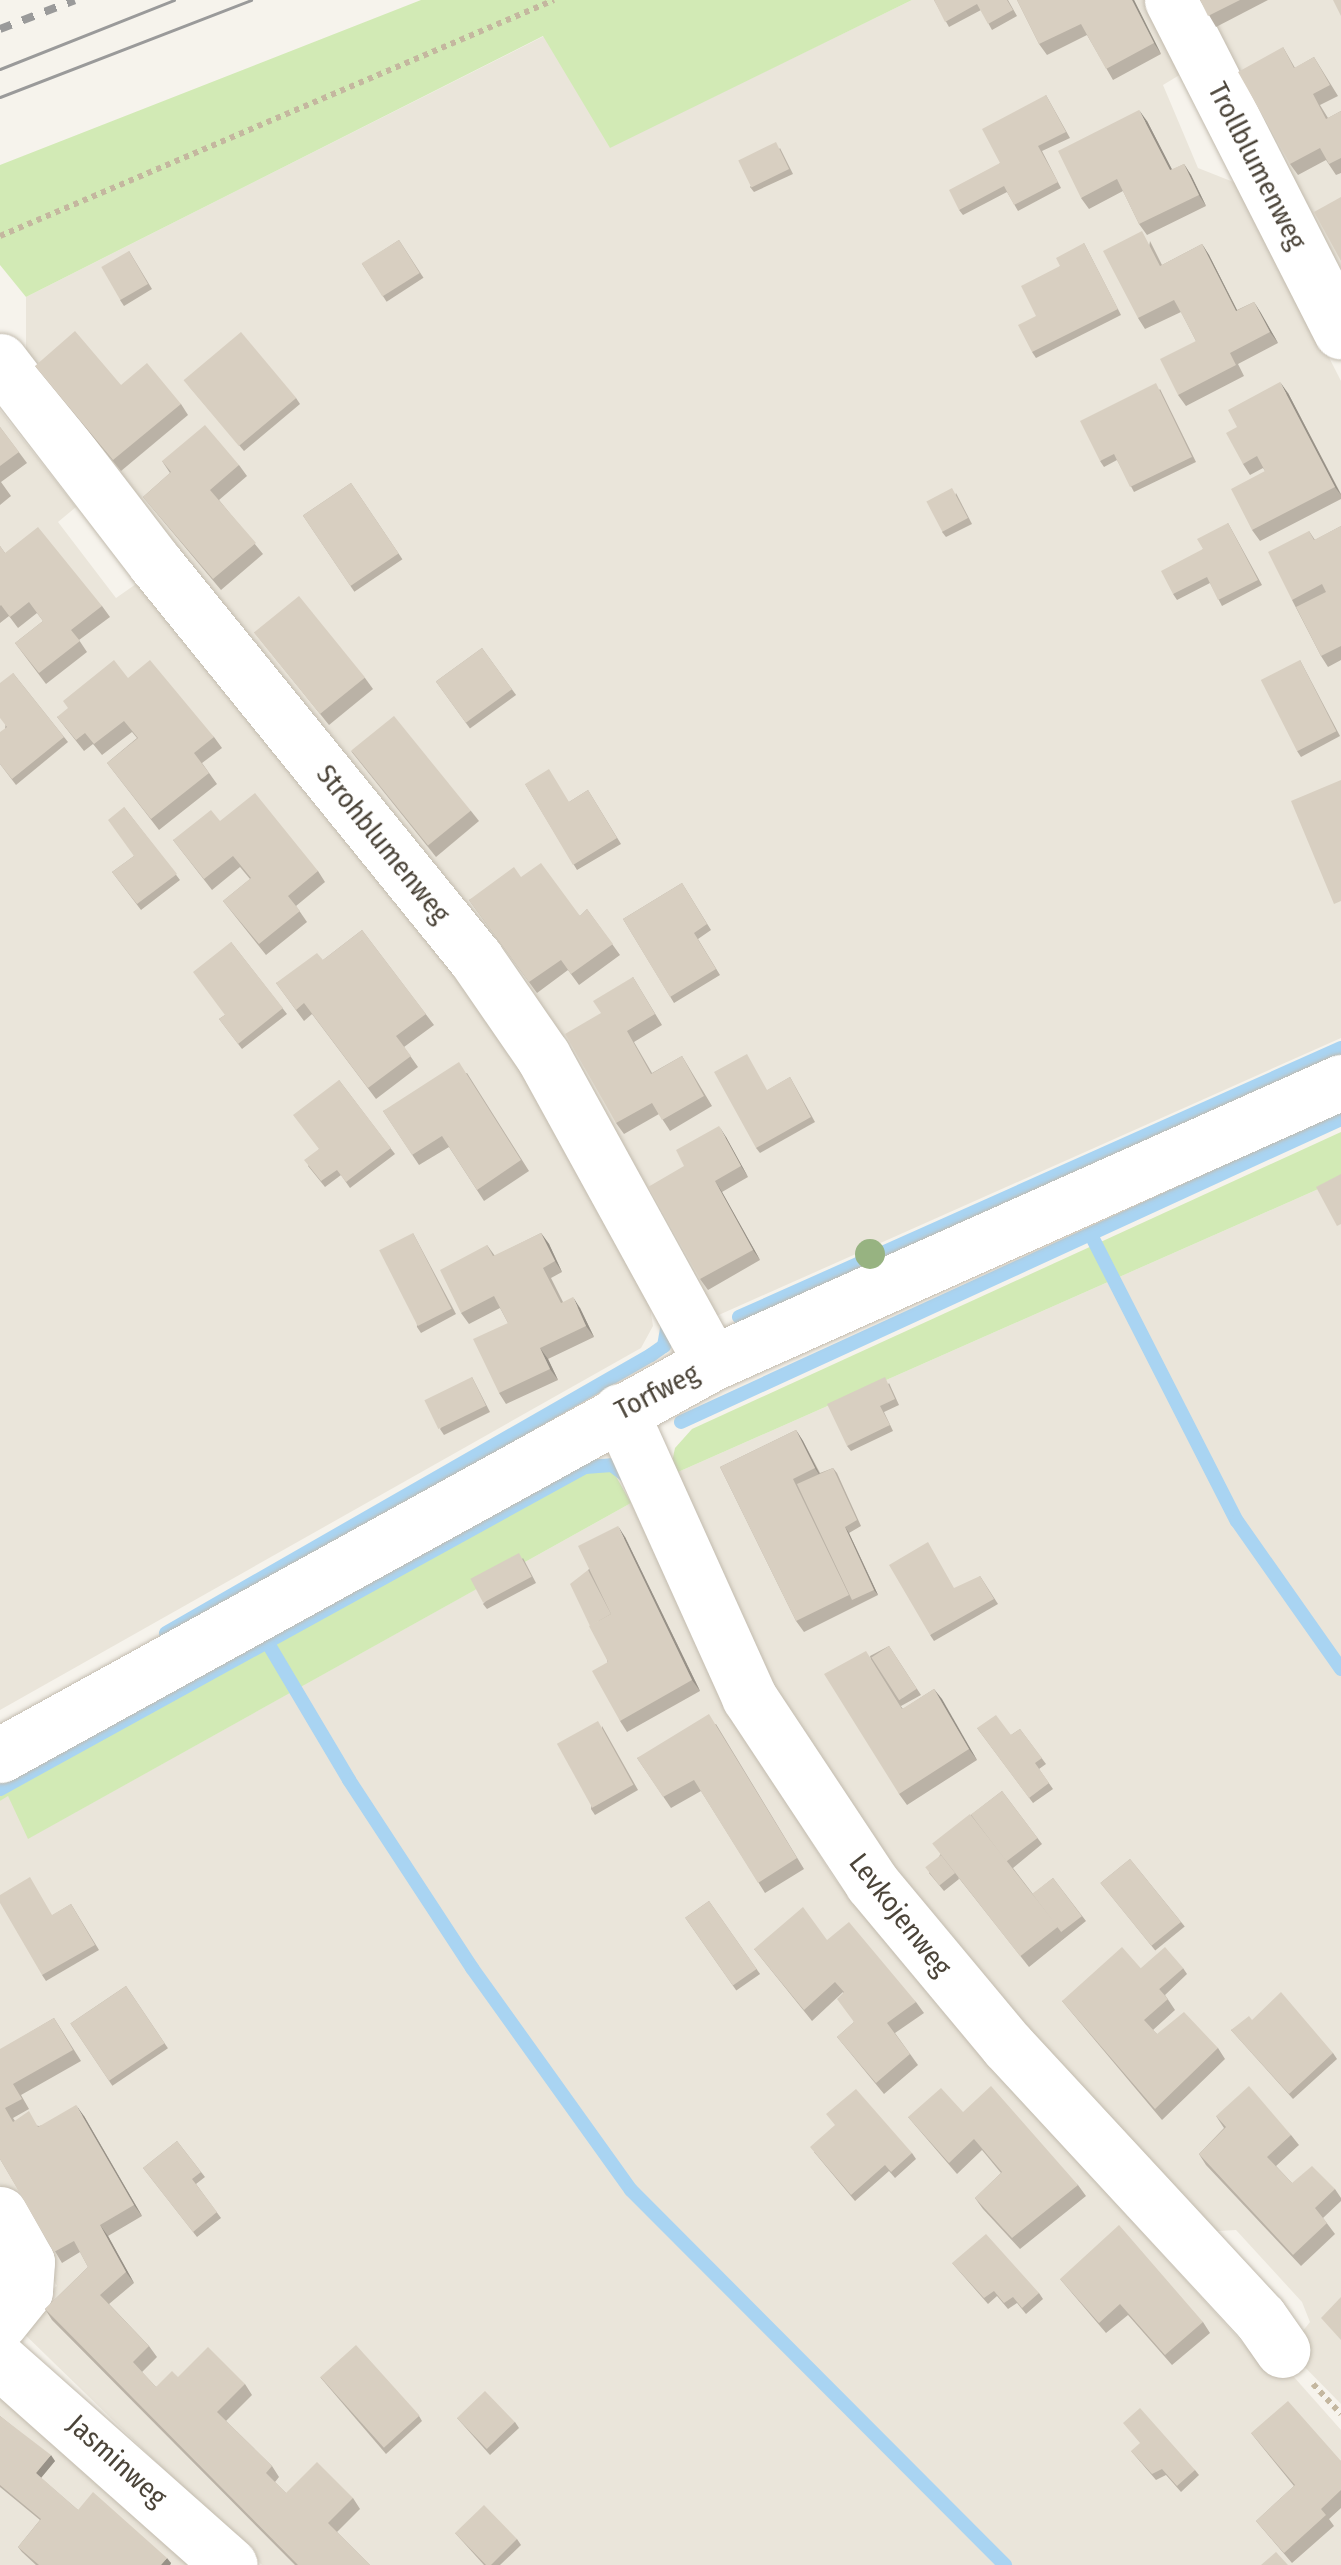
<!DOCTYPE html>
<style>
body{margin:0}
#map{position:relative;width:1341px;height:2565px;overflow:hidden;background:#f6f3ec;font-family:"Fira Sans Condensed",sans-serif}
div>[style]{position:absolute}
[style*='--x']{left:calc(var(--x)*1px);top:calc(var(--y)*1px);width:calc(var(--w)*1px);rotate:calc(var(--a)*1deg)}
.residential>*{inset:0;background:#eae5da}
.green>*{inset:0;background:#d2eab5}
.stream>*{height:14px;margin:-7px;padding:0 7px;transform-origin:7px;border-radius:7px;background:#a9d4f2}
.path>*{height:6px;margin-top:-3px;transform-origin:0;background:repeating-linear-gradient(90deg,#c4b79f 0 5px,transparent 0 10px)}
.roads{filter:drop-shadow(0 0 2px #c2bbae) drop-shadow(0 0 2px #c2bbae)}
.minor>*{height:55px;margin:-27.5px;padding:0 27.5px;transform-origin:27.5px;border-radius:27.5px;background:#fff}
.tram>*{height:2.5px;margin:-1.25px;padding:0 1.25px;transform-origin:1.25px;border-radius:1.25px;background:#9a9a9a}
.rail>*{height:8px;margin-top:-4px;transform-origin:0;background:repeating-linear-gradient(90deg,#9a9a9a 0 12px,transparent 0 24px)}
.trees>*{width:30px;height:30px;margin:-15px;border-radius:50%;background:#97b381}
.wall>*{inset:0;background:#bab2a6;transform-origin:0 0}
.shaded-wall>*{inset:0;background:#979187}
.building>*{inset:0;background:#d8cfc1;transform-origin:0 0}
span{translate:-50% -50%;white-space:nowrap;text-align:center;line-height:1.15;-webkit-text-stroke:9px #fff;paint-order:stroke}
.street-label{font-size:28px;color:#4b4439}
</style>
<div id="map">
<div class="residential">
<div style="clip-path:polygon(912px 0,1154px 0,1191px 68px,1163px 85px,1198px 168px,1241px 185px,1341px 381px,1341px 1038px,712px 1318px,26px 384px,26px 297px,544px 36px,610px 147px)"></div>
<div style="clip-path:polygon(1186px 0,1341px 0,1341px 301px)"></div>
<div style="clip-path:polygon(0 410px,76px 507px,58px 522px,116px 598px,136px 584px,456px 968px,531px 1086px,649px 1301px,653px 1326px,641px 1348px,0 1710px)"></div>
<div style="clip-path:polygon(1341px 1179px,1341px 2404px,1288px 2350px,1310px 2322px,1302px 2302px,1236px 2230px,1202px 2232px,1015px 2029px,757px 1685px,669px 1476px)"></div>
<div style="clip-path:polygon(631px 1503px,723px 1700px,834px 1878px,974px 2047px,1262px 2364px,1278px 2359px,1341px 2430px,1341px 2565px,262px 2565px,13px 2323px,25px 2307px,57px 2286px,0 2185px,0 1801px,8px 1795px,29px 1838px)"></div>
<div style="clip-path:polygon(0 2392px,196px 2565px,0 2565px)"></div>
</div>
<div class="green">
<div style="clip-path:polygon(421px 0,912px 0,610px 148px,543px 36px,26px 297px,0 265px,0 165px)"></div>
<div style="clip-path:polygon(1341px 1132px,1341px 1179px,669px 1476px,675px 1448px,692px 1429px)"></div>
<div style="clip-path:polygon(590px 1455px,613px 1471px,631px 1503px,28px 1839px,8px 1796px,0 1801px,0 1780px)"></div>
</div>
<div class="stream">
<div style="--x:1091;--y:1235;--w:321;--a:63"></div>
<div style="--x:1237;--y:1521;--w:181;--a:54.9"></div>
<div style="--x:739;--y:1317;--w:659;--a:-24.08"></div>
<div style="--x:681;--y:1422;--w:726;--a:-24.66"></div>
<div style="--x:166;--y:1633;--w:559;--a:-29.82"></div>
<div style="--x:651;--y:1355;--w:16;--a:-35"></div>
<div style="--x:664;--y:1346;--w:22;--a:-80"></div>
<div style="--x:266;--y:1640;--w:163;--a:59.3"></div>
<div style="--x:349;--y:1780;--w:225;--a:56.8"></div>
<div style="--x:472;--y:1968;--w:273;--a:54.4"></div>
<div style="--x:631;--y:2190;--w:530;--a:45.08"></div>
<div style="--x:0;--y:1789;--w:668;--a:-28.83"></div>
<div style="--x:585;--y:1467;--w:27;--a:-4"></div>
<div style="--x:612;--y:1465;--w:18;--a:38"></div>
</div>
<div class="path">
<div style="--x:0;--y:236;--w:602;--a:-23.07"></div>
<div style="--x:1313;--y:2384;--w:41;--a:47"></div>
</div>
<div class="roads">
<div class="minor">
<div style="--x:1172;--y:0;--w:372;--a:63"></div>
<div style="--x:0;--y:361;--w:255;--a:52.5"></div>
<div style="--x:155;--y:563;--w:510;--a:50.97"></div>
<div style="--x:476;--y:959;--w:118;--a:55.4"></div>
<div style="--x:543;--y:1056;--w:350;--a:61.2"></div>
<div style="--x:620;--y:1411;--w:314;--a:65.7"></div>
<div style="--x:749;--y:1697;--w:223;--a:56.5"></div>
<div style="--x:872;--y:1883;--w:211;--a:50.2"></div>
<div style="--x:1007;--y:2045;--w:372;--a:47.2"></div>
<div style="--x:1260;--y:2318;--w:39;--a:55"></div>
<div style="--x:0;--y:1755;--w:813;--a:-28.84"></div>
<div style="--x:712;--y:1363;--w:689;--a:-24.07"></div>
<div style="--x:0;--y:2214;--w:55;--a:60.6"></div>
<div style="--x:27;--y:2262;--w:29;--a:94"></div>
<div style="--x:25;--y:2291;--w:40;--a:129"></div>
<div style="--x:0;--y:2361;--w:307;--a:41.6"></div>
</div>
</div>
<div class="tram">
<div style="--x:0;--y:69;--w:187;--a:-21.6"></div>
<div style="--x:0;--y:97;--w:269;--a:-21.1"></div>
</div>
<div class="rail">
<div style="--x:0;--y:29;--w:80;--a:-21.1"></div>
</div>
<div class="trees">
<div style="left:870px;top:1254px"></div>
</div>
<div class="wall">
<div style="clip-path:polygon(934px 0,1008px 0,1017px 16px,992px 30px,981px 10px,949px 27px)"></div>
<div style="clip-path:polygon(1017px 0,1134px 0,1161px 54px,1113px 80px,1087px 35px,1047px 55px,1039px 44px)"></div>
<div style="clip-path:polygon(1200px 0,1268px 0,1216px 27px)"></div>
<div style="clip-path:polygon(1283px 47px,1295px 68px,1314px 57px,1338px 96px,1320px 105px,1328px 118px,1341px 111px,1341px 173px,1336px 175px,1326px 160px,1298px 175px,1290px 164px)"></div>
<div style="clip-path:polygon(1046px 95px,1070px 138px,1042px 151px,1061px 188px,1018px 211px,1007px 192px,963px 215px,959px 210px,1000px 163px)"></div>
<div style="clip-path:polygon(1147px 121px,1172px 170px,1184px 164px,1191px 175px,1206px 206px,1147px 235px,1139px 224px,1123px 191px,1089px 209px,1081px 198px)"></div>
<div style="clip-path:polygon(780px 148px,793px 174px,754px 192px,750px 187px)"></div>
<div style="left:399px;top:240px;width:45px;height:44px;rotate:57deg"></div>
<div style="clip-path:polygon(1150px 241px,1162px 265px,1202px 244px,1209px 255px,1237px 310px,1254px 302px,1278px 343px,1238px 364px,1244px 376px,1186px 406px,1178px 395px,1196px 341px,1181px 312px,1145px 329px,1138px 318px)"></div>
<div style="clip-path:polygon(1084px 243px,1121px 315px,1036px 358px,1032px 352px,1036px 316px,1060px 266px)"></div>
<div style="clip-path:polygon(129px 251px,152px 289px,124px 306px,120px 300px)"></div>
<div style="clip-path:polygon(35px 366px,121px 385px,181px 404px,188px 415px,121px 471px)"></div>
<div style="clip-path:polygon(188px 385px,296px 398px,300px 404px,244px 451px)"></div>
<div style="clip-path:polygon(1160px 389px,1196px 462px,1134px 492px,1117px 460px,1104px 467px,1100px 461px)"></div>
<div style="clip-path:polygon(1288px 393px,1341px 494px,1341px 499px,1260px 541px,1252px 530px,1265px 471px,1263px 468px,1250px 475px,1243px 464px,1237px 427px)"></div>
<div style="clip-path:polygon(0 427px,27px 463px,1px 482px,11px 496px,0 505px)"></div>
<div style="clip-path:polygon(162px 461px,239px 465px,247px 476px,219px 500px,263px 554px,221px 590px,143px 497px,170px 473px)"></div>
<div style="left:351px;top:483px;width:92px;height:58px;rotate:56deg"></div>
<div style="clip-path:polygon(956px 493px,972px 524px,946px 537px,942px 532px)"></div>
<div style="clip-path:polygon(1228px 523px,1262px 585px,1222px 606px,1210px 583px,1177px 600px,1173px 594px,1203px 549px)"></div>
<div style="clip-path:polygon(1341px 526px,1341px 660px,1328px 667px,1321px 656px,1292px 600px,1309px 531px,1315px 540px)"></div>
<div style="clip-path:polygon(0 546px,5px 553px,102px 606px,110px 617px,79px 640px,87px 652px,46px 684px,15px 643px,43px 621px,37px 613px,18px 628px,9px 616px,0 623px)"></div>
<div style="clip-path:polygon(254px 632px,365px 678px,373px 689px,329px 725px)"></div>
<div style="left:482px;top:648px;width:58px;height:57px;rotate:54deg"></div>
<div style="clip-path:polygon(1300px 660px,1340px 736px,1301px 757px,1297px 751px)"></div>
<div style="clip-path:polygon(13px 673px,68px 742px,16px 785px,0 764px)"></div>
<div style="clip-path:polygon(128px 678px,214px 737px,222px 748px,202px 763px,217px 784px,159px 830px,107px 763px,137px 738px,132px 732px,102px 755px,93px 744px,84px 751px,57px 717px)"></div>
<div style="clip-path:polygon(351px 751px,471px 811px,479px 821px,436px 857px)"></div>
<div style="clip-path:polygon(525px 784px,569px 802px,588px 790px,621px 844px,577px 870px)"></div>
<div style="clip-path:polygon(124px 807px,180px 880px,141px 910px,112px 872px,134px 856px)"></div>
<div style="clip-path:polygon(220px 821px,318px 871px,325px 882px,296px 906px,307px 922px,266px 955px,223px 901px,250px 879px,240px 867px,212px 890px,173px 840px)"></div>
<div style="clip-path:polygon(521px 877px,580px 916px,587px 909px,620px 955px,579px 985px,568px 970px,537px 993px,469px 900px)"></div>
<div style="clip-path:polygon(682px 883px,711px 930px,698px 939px,720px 975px,674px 1003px,623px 919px)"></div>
<div style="clip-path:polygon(362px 930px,434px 1025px,404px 1047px,418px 1067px,376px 1099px,312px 1014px,304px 1021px,276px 983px,323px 960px)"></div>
<div style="clip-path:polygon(231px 942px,287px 1014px,242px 1049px,219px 1019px,225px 1015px)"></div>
<div style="clip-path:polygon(633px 977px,662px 1025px,634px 1042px,652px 1073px,682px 1056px,712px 1106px,670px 1131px,659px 1114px,624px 1134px,616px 1123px,601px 1013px)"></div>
<div style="clip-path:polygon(467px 1073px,529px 1171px,484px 1201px,449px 1147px,419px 1165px,383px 1111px)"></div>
<div style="clip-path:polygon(790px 1077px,815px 1122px,760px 1153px,756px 1148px,768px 1090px)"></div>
<div style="clip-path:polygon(339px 1080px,395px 1154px,350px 1188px,341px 1175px,325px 1187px,308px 1166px,319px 1149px)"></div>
<div style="clip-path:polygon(726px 1137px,748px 1177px,722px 1192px,760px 1260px,708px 1290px,700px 1279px,684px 1166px)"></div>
<div style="clip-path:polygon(413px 1233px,456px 1314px,421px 1333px,417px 1327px)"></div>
<div style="clip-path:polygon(541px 1233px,549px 1244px,562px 1272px,551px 1278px,563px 1302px,580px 1308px,594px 1337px,548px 1359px,558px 1380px,506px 1404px,499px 1393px,508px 1323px,500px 1308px,469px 1324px,461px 1313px,487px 1245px,495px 1256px)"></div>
<div style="clip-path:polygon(472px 1377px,490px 1412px,444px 1435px,440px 1429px)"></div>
<div style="clip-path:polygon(889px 1383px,899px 1405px,884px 1412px,893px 1431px,851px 1451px,847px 1446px)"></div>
<div style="clip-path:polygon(796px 1430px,803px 1441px,820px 1473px,833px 1468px,837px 1473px,861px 1526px,849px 1533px,878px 1595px,804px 1632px,796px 1621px,720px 1467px)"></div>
<div style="clip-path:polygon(625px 1537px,700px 1691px,627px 1732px,620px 1721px,588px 1570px)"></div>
<div style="clip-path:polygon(523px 1558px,536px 1583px,487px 1609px,483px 1604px)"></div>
<div style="clip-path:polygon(980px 1576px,998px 1604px,934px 1641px,930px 1635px)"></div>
<div style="clip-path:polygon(889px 1646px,921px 1695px,901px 1706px,900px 1705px,903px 1709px,934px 1689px,977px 1760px,907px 1805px,899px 1794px,870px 1656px)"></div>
<div style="clip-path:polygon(716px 1724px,804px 1869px,765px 1893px,701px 1791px,671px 1808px,637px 1758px)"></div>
<div style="clip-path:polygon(602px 1726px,638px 1790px,595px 1815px,591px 1809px)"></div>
<div style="clip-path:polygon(977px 1728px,1011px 1735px,1020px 1729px,1046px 1764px,1039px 1769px,1053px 1789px,1033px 1803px)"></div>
<div style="clip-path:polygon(1002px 1791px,1042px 1844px,1013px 1868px,1033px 1894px,1053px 1878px,1086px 1921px,1029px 1967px,958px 1877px,959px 1879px,944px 1891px,929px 1873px,940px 1855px,971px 1815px)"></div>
<div style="left:1130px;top:1859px;width:87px;height:38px;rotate:51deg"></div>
<div style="left:709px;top:1901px;width:89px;height:29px;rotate:55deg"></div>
<div style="clip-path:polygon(71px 1904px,99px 1950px,46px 1981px,42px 1975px,53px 1915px)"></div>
<div style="clip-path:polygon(827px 1940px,916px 2002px,924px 2013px,895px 2033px,918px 2065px,884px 2094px,837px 2037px,854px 2022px,843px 1992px,812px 2021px,754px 1949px)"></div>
<div style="clip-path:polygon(1183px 1968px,1187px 1974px,1165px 1995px,1175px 2010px,1153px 2030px,1157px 2034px,1218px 2048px,1225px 2059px,1162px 2120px,1062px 2001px,1141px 1969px)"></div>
<div style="left:126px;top:1986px;width:75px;height:67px;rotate:56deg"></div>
<div style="clip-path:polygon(54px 2018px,81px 2061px,21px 2095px,29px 2109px,13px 2118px,15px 2121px,39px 2126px,84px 2116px,142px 2216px,108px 2236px,134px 2283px,109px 2304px,149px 2346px,157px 2357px,142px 2372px,156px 2387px,178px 2377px,245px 2384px,252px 2395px,226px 2421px,272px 2466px,279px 2477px,275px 2482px,286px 2493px,353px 2498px,360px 2509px,337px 2532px,370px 2565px,295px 2565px,52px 2320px,45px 2309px,88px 2267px,80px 2252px,62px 2263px,0 2159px,2px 2049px)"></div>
<div style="clip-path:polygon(1252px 2020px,1333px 2053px,1337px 2059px,1293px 2099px,1231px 2030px)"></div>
<div style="clip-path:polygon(963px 2112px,1078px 2185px,1086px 2196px,1020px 2249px,983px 2209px,975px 2198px,1001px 2173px,982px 2150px,957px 2174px,908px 2117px)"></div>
<div style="clip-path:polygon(1216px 2116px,1291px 2135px,1299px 2145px,1276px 2166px,1292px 2183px,1335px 2189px,1341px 2198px,1341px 2201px,1323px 2218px,1335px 2234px,1301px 2266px,1206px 2165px,1199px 2154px,1224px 2128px)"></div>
<div style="clip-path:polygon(177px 2141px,205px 2177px,196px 2184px,221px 2218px,197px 2237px,143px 2168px)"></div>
<div style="clip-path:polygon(814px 2152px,912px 2153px,916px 2159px,895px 2178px,889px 2171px,855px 2201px)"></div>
<div style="clip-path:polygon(952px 2263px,1039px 2293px,1043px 2299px,1026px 2314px,1017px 2303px,1008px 2309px,997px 2296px,988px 2304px)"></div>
<div style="clip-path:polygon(1060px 2279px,1203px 2322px,1210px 2333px,1172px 2365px,1128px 2315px,1106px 2333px)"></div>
<div style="clip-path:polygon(320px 2377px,419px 2416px,422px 2421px,386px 2454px)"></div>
<div style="clip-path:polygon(0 2416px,55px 2461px,41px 2478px,78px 2510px,171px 2563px,170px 2565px,36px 2565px,22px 2552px,18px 2547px,40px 2520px,0 2487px)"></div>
<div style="clip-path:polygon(457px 2418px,515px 2422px,519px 2428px,490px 2455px)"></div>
<div style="clip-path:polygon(1251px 2433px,1341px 2461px,1341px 2508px,1329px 2519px,1334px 2526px,1292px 2563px,1256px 2521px,1294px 2486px)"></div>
<div style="clip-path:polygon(1131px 2451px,1195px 2470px,1199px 2475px,1181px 2492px,1166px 2475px,1156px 2480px)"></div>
<div style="clip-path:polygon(455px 2533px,517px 2539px,521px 2545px,500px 2565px,484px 2565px)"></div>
</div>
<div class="shaded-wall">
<div style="clip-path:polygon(1132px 0,1134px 0,1161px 54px,1154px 43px)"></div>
<div style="clip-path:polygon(1139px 110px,1147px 121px,1178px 181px,1170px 170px)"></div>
<div style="clip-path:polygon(1184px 164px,1191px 175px,1206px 206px,1199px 195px)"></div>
<div style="clip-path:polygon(1202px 244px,1209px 255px,1243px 322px,1236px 311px)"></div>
<div style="clip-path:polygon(1254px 302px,1261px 313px,1278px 343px,1270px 332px)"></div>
<div style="clip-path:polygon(1280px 382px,1288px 393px,1341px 495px,1335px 487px)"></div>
<div style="clip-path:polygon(719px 1126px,726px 1137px,748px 1177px,741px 1166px)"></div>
<div style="clip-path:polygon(715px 1181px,722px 1192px,760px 1260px,753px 1250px)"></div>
<div style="clip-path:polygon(541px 1233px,549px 1244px,562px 1272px,555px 1261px)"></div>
<div style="clip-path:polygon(573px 1297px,580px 1308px,594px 1337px,586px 1326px)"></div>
<div style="clip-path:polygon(540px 1348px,548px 1359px,558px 1380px,550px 1369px)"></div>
<div style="clip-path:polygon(796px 1430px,803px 1441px,822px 1479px,815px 1468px)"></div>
<div style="clip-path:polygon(618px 1526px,625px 1537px,700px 1691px,692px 1680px)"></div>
<div style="clip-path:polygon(845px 1527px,849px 1533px,878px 1595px,874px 1590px)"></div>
<div style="clip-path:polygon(934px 1689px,942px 1699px,977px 1760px,969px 1749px)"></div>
<div style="clip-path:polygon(76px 2105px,84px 2116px,142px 2216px,134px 2205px)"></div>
<div style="clip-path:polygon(100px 2225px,108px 2236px,134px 2283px,126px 2272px)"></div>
<div style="clip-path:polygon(51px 2455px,55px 2461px,40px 2479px,36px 2473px)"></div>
<div style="clip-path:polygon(167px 2558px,171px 2563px,170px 2565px,161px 2565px)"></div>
</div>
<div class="building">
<div style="clip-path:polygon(934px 0,1007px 0,1013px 10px,988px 24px,977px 4px,945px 22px)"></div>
<div style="clip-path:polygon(1017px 0,1132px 0,1154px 43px,1106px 69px,1081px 24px,1039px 44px)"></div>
<div style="clip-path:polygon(1200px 0,1240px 0,1208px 16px)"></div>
<div style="clip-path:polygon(1333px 0,1341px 0,1341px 16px)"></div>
<div style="clip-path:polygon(1283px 47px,1294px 68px,1314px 57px,1330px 85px,1313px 94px,1326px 119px,1341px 111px,1341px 158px,1329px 164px,1320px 148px,1290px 164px,1238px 72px)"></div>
<div style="clip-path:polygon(1046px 95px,1066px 132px,1038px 146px,1058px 182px,1014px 205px,1004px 186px,959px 210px,949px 190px,1000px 163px,982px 129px)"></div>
<div style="clip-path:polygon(1139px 110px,1170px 170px,1184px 164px,1199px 195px,1139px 224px,1117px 179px,1081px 198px,1058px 151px)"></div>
<div style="left:776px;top:142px;width:30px;height:42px;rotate:64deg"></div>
<div style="clip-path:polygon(1341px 197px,1341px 261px,1314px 212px)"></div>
<div style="clip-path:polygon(1142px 231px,1160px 266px,1202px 244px,1236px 311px,1254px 302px,1270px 332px,1230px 353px,1236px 365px,1178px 395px,1160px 359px,1196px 341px,1184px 318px,1174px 300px,1138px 318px,1103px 251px)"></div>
<div style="left:399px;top:240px;width:39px;height:44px;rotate:58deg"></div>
<div style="clip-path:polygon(1084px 243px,1118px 309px,1032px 352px,1018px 325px,1036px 316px,1021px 286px,1060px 266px,1056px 258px)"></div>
<div style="left:129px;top:251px;width:38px;height:32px;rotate:60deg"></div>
<div style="clip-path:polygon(75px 331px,121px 385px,147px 363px,181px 404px,113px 460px,35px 366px)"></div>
<div style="left:241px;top:332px;width:86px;height:75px;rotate:50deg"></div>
<div style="clip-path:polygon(1280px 382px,1335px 487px,1252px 530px,1231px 489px,1265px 471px,1257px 456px,1243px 464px,1226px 433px,1237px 427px,1228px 410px)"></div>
<div style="clip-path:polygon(1156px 383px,1192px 457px,1130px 487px,1114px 454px,1100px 461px,1080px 421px)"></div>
<div style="clip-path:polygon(205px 425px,239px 465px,210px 490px,256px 543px,213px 579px,143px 497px,171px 472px,162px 461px)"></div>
<div style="clip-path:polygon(0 427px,19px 452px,0 466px)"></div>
<div style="left:351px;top:483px;width:85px;height:58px;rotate:56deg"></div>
<div style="left:952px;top:488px;width:34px;height:29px;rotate:62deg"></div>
<div style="clip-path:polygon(1228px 523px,1258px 580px,1218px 600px,1207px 577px,1173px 594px,1161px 571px,1203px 549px,1197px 539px)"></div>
<div style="clip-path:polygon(1341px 526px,1341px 646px,1321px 656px,1296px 607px,1326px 592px,1322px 584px,1292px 600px,1268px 552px,1309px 531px,1314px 540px)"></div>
<div style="clip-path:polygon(38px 527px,102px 606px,71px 630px,80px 641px,39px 673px,15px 643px,43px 621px,29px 602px,10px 617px,1px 605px,0 606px,0 546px,5px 553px)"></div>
<div style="left:299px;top:596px;width:105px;height:58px;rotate:51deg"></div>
<div style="left:482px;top:648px;width:51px;height:57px;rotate:54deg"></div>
<div style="clip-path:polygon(114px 660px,128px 678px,150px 660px,214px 737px,194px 753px,209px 773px,151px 819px,107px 763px,138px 738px,124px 721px,94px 744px,85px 733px,76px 740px,57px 717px,68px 708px,63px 701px)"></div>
<div style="left:1300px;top:660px;width:80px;height:44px;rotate:63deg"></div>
<div style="clip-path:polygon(13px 673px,64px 737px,12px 779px,0 764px,0 732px,7px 727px,0 718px,0 683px)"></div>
<div style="left:394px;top:716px;width:122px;height:55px;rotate:51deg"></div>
<div style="clip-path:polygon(549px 769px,569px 802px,588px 790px,617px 838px,573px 865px,525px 784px)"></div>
<div style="clip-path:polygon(1341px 780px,1341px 901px,1334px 904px,1291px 801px)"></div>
<div style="clip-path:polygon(255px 793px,318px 871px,288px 896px,300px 911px,259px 944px,223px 901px,251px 878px,233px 856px,204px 879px,173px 840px,211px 810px,220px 821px)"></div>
<div style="clip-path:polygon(124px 807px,177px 874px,137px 904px,112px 872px,134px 856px,108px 820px)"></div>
<div style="clip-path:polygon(541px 863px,580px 916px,587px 909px,613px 944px,571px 974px,561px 960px,529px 982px,469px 900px,514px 867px,521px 877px)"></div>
<div style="clip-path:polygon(682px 883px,707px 924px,694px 933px,716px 969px,670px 997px,623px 919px)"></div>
<div style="clip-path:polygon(362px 930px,426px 1014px,396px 1036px,411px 1056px,368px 1088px,304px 1003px,296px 1010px,276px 983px,317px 953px,323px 960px)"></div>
<div style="clip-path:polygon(231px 942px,283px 1008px,238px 1044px,219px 1019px,225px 1015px,193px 972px)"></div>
<div style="clip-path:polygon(633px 977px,655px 1014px,627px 1031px,651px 1074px,682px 1056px,704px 1096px,662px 1120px,652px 1103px,616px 1123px,565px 1034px,601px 1013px,593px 1001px)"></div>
<div style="clip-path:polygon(747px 1054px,767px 1090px,790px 1077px,811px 1117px,756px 1148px,714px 1072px)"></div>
<div style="clip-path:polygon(459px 1062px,521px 1160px,477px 1190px,442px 1136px,412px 1155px,383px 1111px)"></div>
<div style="clip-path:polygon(339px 1080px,391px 1148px,346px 1182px,337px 1170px,321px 1181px,304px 1160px,319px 1149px,293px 1115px)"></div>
<div style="clip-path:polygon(719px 1126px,741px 1166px,715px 1181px,753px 1250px,700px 1279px,648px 1187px,684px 1166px,676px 1150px)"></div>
<div style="clip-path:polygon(1341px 1174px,1341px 1224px,1337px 1226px,1316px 1187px)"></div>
<div style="left:413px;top:1233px;width:85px;height:38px;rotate:63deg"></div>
<div style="clip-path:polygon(541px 1233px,555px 1261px,543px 1268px,561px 1303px,573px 1297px,586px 1326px,540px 1348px,550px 1369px,499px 1393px,473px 1339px,508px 1323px,494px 1296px,461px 1313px,440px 1270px,487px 1245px,493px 1256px)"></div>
<div style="left:472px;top:1377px;width:32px;height:53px;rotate:64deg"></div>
<div style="clip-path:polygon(885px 1377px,895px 1399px,880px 1406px,890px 1425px,847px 1446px,827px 1404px)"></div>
<div style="clip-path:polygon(796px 1430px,815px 1468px,793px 1479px,849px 1595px,796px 1621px,720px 1467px)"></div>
<div style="clip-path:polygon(833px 1468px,857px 1520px,845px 1527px,874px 1590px,852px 1600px,797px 1484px)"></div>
<div style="clip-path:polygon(618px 1526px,692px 1680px,620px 1721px,592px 1671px,608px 1662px,589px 1626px,611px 1614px,578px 1546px)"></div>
<div style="clip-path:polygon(928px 1542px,954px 1588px,980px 1576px,994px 1599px,930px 1635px,889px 1565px)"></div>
<div style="left:519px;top:1553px;width:27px;height:55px;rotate:62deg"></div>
<div style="clip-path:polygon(588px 1570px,611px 1614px,590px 1626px,570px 1584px)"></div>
<div style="left:889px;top:1646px;width:51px;height:21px;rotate:57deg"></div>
<div style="clip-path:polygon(866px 1651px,902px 1709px,934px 1689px,969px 1749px,899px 1794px,824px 1674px)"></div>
<div style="clip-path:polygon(709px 1714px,797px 1858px,758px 1883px,694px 1780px,663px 1797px,637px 1758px)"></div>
<div style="clip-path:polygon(996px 1715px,1011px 1735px,1020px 1729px,1042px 1758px,1035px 1763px,1049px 1783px,1029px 1798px,977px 1728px)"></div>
<div style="left:598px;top:1721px;width:73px;height:47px;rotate:61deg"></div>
<div style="left:1002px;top:1791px;width:59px;height:39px;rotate:53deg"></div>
<div style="left:970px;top:1814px;width:143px;height:48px;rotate:52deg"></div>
<div style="left:941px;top:1855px;width:23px;height:20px;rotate:52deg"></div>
<div style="left:1130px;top:1859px;width:81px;height:38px;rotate:51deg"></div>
<div style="clip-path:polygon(30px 1877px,52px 1915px,71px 1904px,95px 1945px,42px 1975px,0 1903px,0 1895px)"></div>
<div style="left:1053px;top:1878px;width:48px;height:26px;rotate:53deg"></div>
<div style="left:709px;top:1901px;width:83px;height:29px;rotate:55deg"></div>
<div style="clip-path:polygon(803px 1907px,827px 1940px,849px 1922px,916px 2002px,887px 2023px,910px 2054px,876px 2083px,837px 2037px,854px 2022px,837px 1999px,844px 1992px,835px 1982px,804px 2010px,754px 1949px)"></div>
<div style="clip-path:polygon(1122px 1947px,1168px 1999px,1144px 2020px,1157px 2034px,1184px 2012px,1218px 2048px,1155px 2109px,1062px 2001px)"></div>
<div style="left:1165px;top:1947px;width:28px;height:33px;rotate:49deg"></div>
<div style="left:126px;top:1986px;width:69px;height:67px;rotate:56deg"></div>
<div style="clip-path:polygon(1281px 1992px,1333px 2053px,1289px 2094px,1231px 2030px,1249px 2016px,1252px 2020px)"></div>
<div style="clip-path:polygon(54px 2018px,73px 2050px,13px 2084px,22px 2099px,5px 2108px,13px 2122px,29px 2111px,38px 2127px,76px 2105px,134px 2205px,100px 2225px,126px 2272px,100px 2295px,149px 2346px,133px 2362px,156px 2387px,172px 2371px,178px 2377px,208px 2347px,245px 2384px,217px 2412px,272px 2466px,266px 2473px,286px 2493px,317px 2462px,353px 2498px,328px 2523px,370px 2565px,298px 2565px,45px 2309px,88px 2267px,74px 2241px,54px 2252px,0 2159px,0 2049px)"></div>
<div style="clip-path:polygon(991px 2086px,1078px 2185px,1012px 2238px,975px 2198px,1002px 2172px,974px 2139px,949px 2163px,908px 2117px,941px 2088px,963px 2112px)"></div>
<div style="clip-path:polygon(1249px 2086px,1291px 2135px,1267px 2157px,1292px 2183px,1312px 2166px,1335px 2189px,1315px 2208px,1327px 2223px,1293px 2255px,1199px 2154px,1226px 2127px,1216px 2116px)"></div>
<div style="clip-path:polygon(856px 2089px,912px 2153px,891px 2172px,885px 2165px,851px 2195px,810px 2147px,835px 2125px,826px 2114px)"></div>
<div style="clip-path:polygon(177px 2141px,201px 2172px,192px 2179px,217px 2212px,193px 2232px,143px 2168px)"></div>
<div style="clip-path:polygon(1119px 2225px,1203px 2322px,1165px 2355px,1120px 2304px,1099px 2323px,1060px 2279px)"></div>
<div style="clip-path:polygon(986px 2234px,1039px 2293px,1022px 2308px,1013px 2297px,1004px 2303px,994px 2291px,984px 2298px,952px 2263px)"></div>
<div style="clip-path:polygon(1341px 2297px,1341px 2340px,1321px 2318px)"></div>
<div style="left:356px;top:2345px;width:95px;height:48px;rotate:48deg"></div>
<div style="left:485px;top:2391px;width:43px;height:39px;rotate:46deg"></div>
<div style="clip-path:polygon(1288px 2401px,1341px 2461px,1341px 2490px,1321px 2509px,1326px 2515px,1284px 2553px,1256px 2521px,1295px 2485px,1251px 2433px)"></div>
<div style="clip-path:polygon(1140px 2408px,1195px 2470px,1177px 2486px,1162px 2469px,1152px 2474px,1131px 2451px,1140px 2443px,1123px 2423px)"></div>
<div style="clip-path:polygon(0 2416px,51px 2455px,36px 2473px,78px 2510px,93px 2492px,167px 2558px,161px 2565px,39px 2565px,18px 2547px,41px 2519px,0 2485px)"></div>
<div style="clip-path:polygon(484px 2505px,517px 2539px,491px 2565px,486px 2565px,455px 2533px)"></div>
<div style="clip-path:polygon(1276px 2552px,1288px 2565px,1261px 2565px)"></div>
</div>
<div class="street-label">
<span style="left:1257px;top:166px;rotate:63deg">Trollblumenweg</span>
<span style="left:383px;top:844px;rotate:51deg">Strohblumenweg</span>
<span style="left:657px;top:1392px;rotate:-27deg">Torfweg</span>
<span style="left:900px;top:1915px;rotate:52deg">Levkojenweg</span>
<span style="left:117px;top:2461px;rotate:42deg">Jasminweg</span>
</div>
</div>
